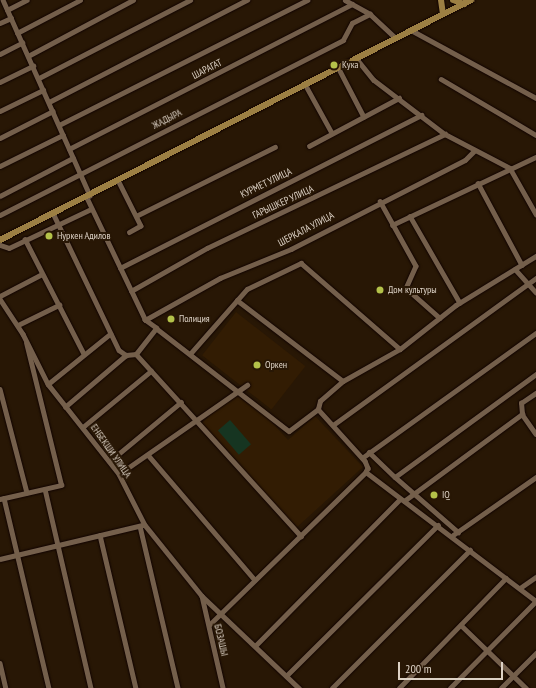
<!DOCTYPE html>
<meta charset="utf-8">
<style>
body{margin:0}
#map{position:relative;width:536px;height:688px;overflow:hidden;background:#281705;font-family:"PT Sans Narrow",sans-serif}
div>[style]{position:absolute}
[style*='--x']{left:calc(var(--x)*1px);top:calc(var(--y)*1px);width:calc(var(--w)*1px);rotate:calc(var(--a)*1deg)}
.built>*{inset:0;background:#321c03;transform-origin:0 0}
.green>*{inset:0;background:#163521;transform-origin:0 0}
.roads{filter:drop-shadow(0 0 1px #100300) drop-shadow(0 0 1px #100300)}
.minor>*{height:4.5px;margin:-2.25px;padding:0 2.25px;transform-origin:2.25px;border-radius:2.25px;background:#745f4b}
.major>*{height:6px;margin:-3px;padding:0 3px;transform-origin:3px;border-radius:3px;background:#9c7f43}
.dots>*{width:11px;height:11px;translate:-50% -50%;box-sizing:border-box;border:2px solid #281705;border-radius:50%}
span{translate:-50% -50%;white-space:nowrap;text-align:center;line-height:1.15;-webkit-text-stroke:4px #281705;paint-order:stroke}
.poi-label{font-size:10px;color:#ddd2c6}
.left{translate:0 -50%;text-align:left}
.street-label{font-size:10px;color:#ddd2c6}
.scale{position:absolute;left:398px;top:662px;width:105px;height:18px;box-sizing:border-box;border:2px solid #ddd2c6;border-top:0;padding-left:5px;font-size:12px;line-height:14px;white-space:nowrap;color:#ddd2c6;-webkit-text-stroke:3px #281705;paint-order:stroke}
</style>
<div id="map">
<div class="built">
<div style="left:236px;top:312px;width:88px;height:55px;rotate:38deg"></div>
<div style="clip-path:polygon(233px 393px,267px 417px,288px 440px,315px 416px,363px 467px,296px 528px,202px 423px)"></div>
</div>
<div class="green">
<div style="left:230px;top:420px;width:32px;height:16px;rotate:49deg"></div>
</div>
<div class="roads">
<div class="minor">
<div style="--x:3;--y:0;--w:214;--a:66"></div>
<div style="--x:345;--y:0;--w:29;--a:29"></div>
<div style="--x:370;--y:14;--w:35;--a:43"></div>
<div style="--x:7;--y:10;--w:22;--a:-27"></div>
<div style="--x:0;--y:23;--w:12;--a:-24"></div>
<div style="--x:411;--y:30;--w:142;--a:28.5"></div>
<div style="--x:17;--y:33;--w:71;--a:-27.6"></div>
<div style="--x:0;--y:54;--w:25;--a:-27"></div>
<div style="--x:28;--y:56;--w:119;--a:-28.1"></div>
<div style="--x:356;--y:58;--w:28;--a:51"></div>
<div style="--x:374;--y:80;--w:89;--a:37.3"></div>
<div style="--x:445;--y:134;--w:73;--a:27.6"></div>
<div style="--x:338;--y:67;--w:56;--a:62.5"></div>
<div style="--x:39;--y:78;--w:170;--a:-27.3"></div>
<div style="--x:441;--y:79;--w:110;--a:30.5"></div>
<div style="--x:0;--y:82;--w:37;--a:-26"></div>
<div style="--x:305;--y:84;--w:56;--a:61.1"></div>
<div style="--x:49;--y:102;--w:223;--a:-27.3"></div>
<div style="--x:0;--y:111;--w:48;--a:-26"></div>
<div style="--x:59;--y:125;--w:278;--a:-26.7"></div>
<div style="--x:0;--y:138;--w:59;--a:-27"></div>
<div style="--x:309;--y:146;--w:102;--a:-28.1"></div>
<div style="--x:69;--y:149;--w:318;--a:-27.1"></div>
<div style="--x:0;--y:166;--w:70;--a:-26.2"></div>
<div style="--x:510;--y:168;--w:53;--a:60.5"></div>
<div style="--x:118;--y:180;--w:51;--a:63.4"></div>
<div style="--x:141;--y:226;--w:13;--a:151"></div>
<div style="--x:478;--y:183;--w:93;--a:61.8"></div>
<div style="--x:0;--y:196;--w:82;--a:-27.5"></div>
<div style="--x:380;--y:201;--w:74;--a:61"></div>
<div style="--x:416;--y:266;--w:24;--a:114"></div>
<div style="--x:406;--y:288;--w:45;--a:41.4"></div>
<div style="--x:53;--y:213;--w:152;--a:64.3"></div>
<div style="--x:119;--y:350;--w:9;--a:36"></div>
<div style="--x:126;--y:355;--w:10;--a:-6"></div>
<div style="--x:136;--y:354;--w:33;--a:-52"></div>
<div style="--x:156;--y:328;--w:14;--a:-144"></div>
<div style="--x:145;--y:320;--w:136;--a:-115.6"></div>
<div style="--x:0;--y:215;--w:385;--a:-27"></div>
<div style="--x:343;--y:40;--w:19;--a:-62"></div>
<div style="--x:352;--y:23;--w:20;--a:-27"></div>
<div style="--x:136;--y:216;--w:155;--a:-26.4"></div>
<div style="--x:410;--y:216;--w:100;--a:60.1"></div>
<div style="--x:392;--y:225;--w:159;--a:-25.3"></div>
<div style="--x:25;--y:239;--w:129;--a:62.8"></div>
<div style="--x:0;--y:245;--w:9;--a:18"></div>
<div style="--x:9;--y:248;--w:91;--a:-25.4"></div>
<div style="--x:120;--y:268;--w:338;--a:-26.9"></div>
<div style="--x:515;--y:269;--w:31;--a:48"></div>
<div style="--x:131;--y:291;--w:87;--a:-29.5"></div>
<div style="--x:207;--y:248;--w:264;--a:-25.6"></div>
<div style="--x:0;--y:296;--w:47;--a:-27.6"></div>
<div style="--x:0;--y:299;--w:42;--a:56.7"></div>
<div style="--x:23;--y:334;--w:56;--a:63.4"></div>
<div style="--x:48;--y:384;--w:115;--a:51.7"></div>
<div style="--x:119;--y:474;--w:57;--a:63"></div>
<div style="--x:145;--y:525;--w:91;--a:51.2"></div>
<div style="--x:202;--y:596;--w:134;--a:43.5"></div>
<div style="--x:237;--y:300;--w:133;--a:37.4"></div>
<div style="--x:145;--y:320;--w:86;--a:-29.2"></div>
<div style="--x:220;--y:278;--w:77;--a:-22.2"></div>
<div style="--x:291;--y:249;--w:195;--a:-27.1"></div>
<div style="--x:465;--y:160;--w:13;--a:-45"></div>
<div style="--x:18;--y:325;--w:46;--a:-26"></div>
<div style="--x:156;--y:328;--w:168;--a:37.8"></div>
<div style="--x:289;--y:431;--w:36;--a:-37"></div>
<div style="--x:318;--y:409;--w:70;--a:47.9"></div>
<div style="--x:365;--y:461;--w:8;--a:67"></div>
<div style="--x:368;--y:468;--w:4;--a:117"></div>
<div style="--x:136;--y:354;--w:246;--a:47.8"></div>
<div style="--x:190;--y:354;--w:86;--a:-48.8"></div>
<div style="--x:247;--y:289;--w:60;--a:-25.7"></div>
<div style="--x:301;--y:263;--w:131;--a:41"></div>
<div style="--x:48;--y:384;--w:80;--a:-38.9"></div>
<div style="--x:0;--y:389;--w:107;--a:75.4"></div>
<div style="--x:65;--y:407;--w:80;--a:-40.4"></div>
<div style="--x:318;--y:409;--w:8;--a:-76"></div>
<div style="--x:320;--y:401;--w:30;--a:-41"></div>
<div style="--x:343;--y:381;--w:65;--a:-29.3"></div>
<div style="--x:400;--y:349;--w:71;--a:-38.2"></div>
<div style="--x:456;--y:305;--w:94;--a:-31.5"></div>
<div style="--x:522;--y:414;--w:24;--a:55"></div>
<div style="--x:333;--y:425;--w:251;--a:-35.9"></div>
<div style="--x:83;--y:427;--w:88;--a:-39.5"></div>
<div style="--x:369;--y:452;--w:36;--a:44"></div>
<div style="--x:395;--y:477;--w:175;--a:-36.1"></div>
<div style="--x:149;--y:456;--w:163;--a:49.5"></div>
<div style="--x:362;--y:458;--w:214;--a:-35.7"></div>
<div style="--x:110;--y:461;--w:92;--a:-39.7"></div>
<div style="--x:119;--y:474;--w:156;--a:-34.8"></div>
<div style="--x:395;--y:477;--w:84;--a:41.1"></div>
<div style="--x:45;--y:489;--w:204;--a:77"></div>
<div style="--x:4;--y:498;--w:195;--a:76.7"></div>
<div style="--x:0;--y:499;--w:63;--a:-12.9"></div>
<div style="--x:61;--y:485;--w:146;--a:-103.8"></div>
<div style="--x:404;--y:501;--w:147;--a:-36.4"></div>
<div style="--x:522;--y:414;--w:11;--a:-95"></div>
<div style="--x:521;--y:403;--w:18;--a:-34"></div>
<div style="--x:140;--y:526;--w:166;--a:76.8"></div>
<div style="--x:100;--y:535;--w:157;--a:76.8"></div>
<div style="--x:453;--y:535;--w:101;--a:-34.9"></div>
<div style="--x:0;--y:559;--w:147;--a:-13.4"></div>
<div style="--x:520;--y:588;--w:19;--a:-35"></div>
<div style="--x:202;--y:596;--w:94;--a:77.1"></div>
<div style="--x:209;--y:625;--w:219;--a:-44.3"></div>
<div style="--x:366;--y:472;--w:213;--a:37.2"></div>
<div style="--x:461;--y:625;--w:91;--a:44.1"></div>
<div style="--x:255;--y:646;--w:206;--a:-45.4"></div>
<div style="--x:0;--y:663;--w:26;--a:77"></div>
<div style="--x:286;--y:676;--w:214;--a:-44.8"></div>
<div style="--x:332;--y:688;--w:195;--a:-45"></div>
<div style="--x:399;--y:688;--w:153;--a:-45.8"></div>
<div style="--x:450;--y:688;--w:122;--a:-45.3"></div>
<div style="--x:501;--y:688;--w:49;--a:-45"></div>
</div>
<div class="major">
<div style="--x:441;--y:0;--w:14;--a:82"></div>
<div style="--x:453;--y:0;--w:12;--a:20"></div>
<div style="--x:0;--y:240;--w:529;--a:-27"></div>
</div>
</div>
<div class="dots">
<div style="left:334px;top:65px;background:#b4c24a"></div>
<div style="left:49px;top:236px;background:#b4c24a"></div>
<div style="left:380px;top:290px;background:#b4c24a"></div>
<div style="left:171px;top:319px;background:#b4c24a"></div>
<div style="left:257px;top:365px;background:#b4c24a"></div>
<div style="left:434px;top:495px;background:#b4c24a"></div>
</div>
<div class="poi-label">
<span class="left" style="left:342px;top:65px">Кука</span>
<span class="left" style="left:57px;top:236px">Нуркен Адилов</span>
<span class="left" style="left:388px;top:290px">Дом культуры</span>
<span class="left" style="left:179px;top:319px">Полиция</span>
<span class="left" style="left:265px;top:365px">Оркен</span>
<span class="left" style="left:442px;top:495px">IQ</span>
</div>
<div class="street-label">
<span style="left:207px;top:69px;rotate:-27deg">ШАРАГАТ</span>
<span style="left:167px;top:119px;rotate:-27deg">ЖАДЫРА</span>
<span style="left:266px;top:183px;rotate:-26deg">КУРМЕТ УЛИЦА</span>
<span style="left:283px;top:202px;rotate:-25deg">ГАРЫШКЕР УЛИЦА</span>
<span style="left:306px;top:229px;rotate:-28deg">ШЕРКАЛА УЛИЦА</span>
<span style="left:111px;top:451px;rotate:55deg">ЕНБЕКШИ УЛИЦА</span>
<span style="left:221px;top:640px;rotate:77deg">БОЗАШЫ</span>
</div>
<div class="scale">200 m</div>
</div>
